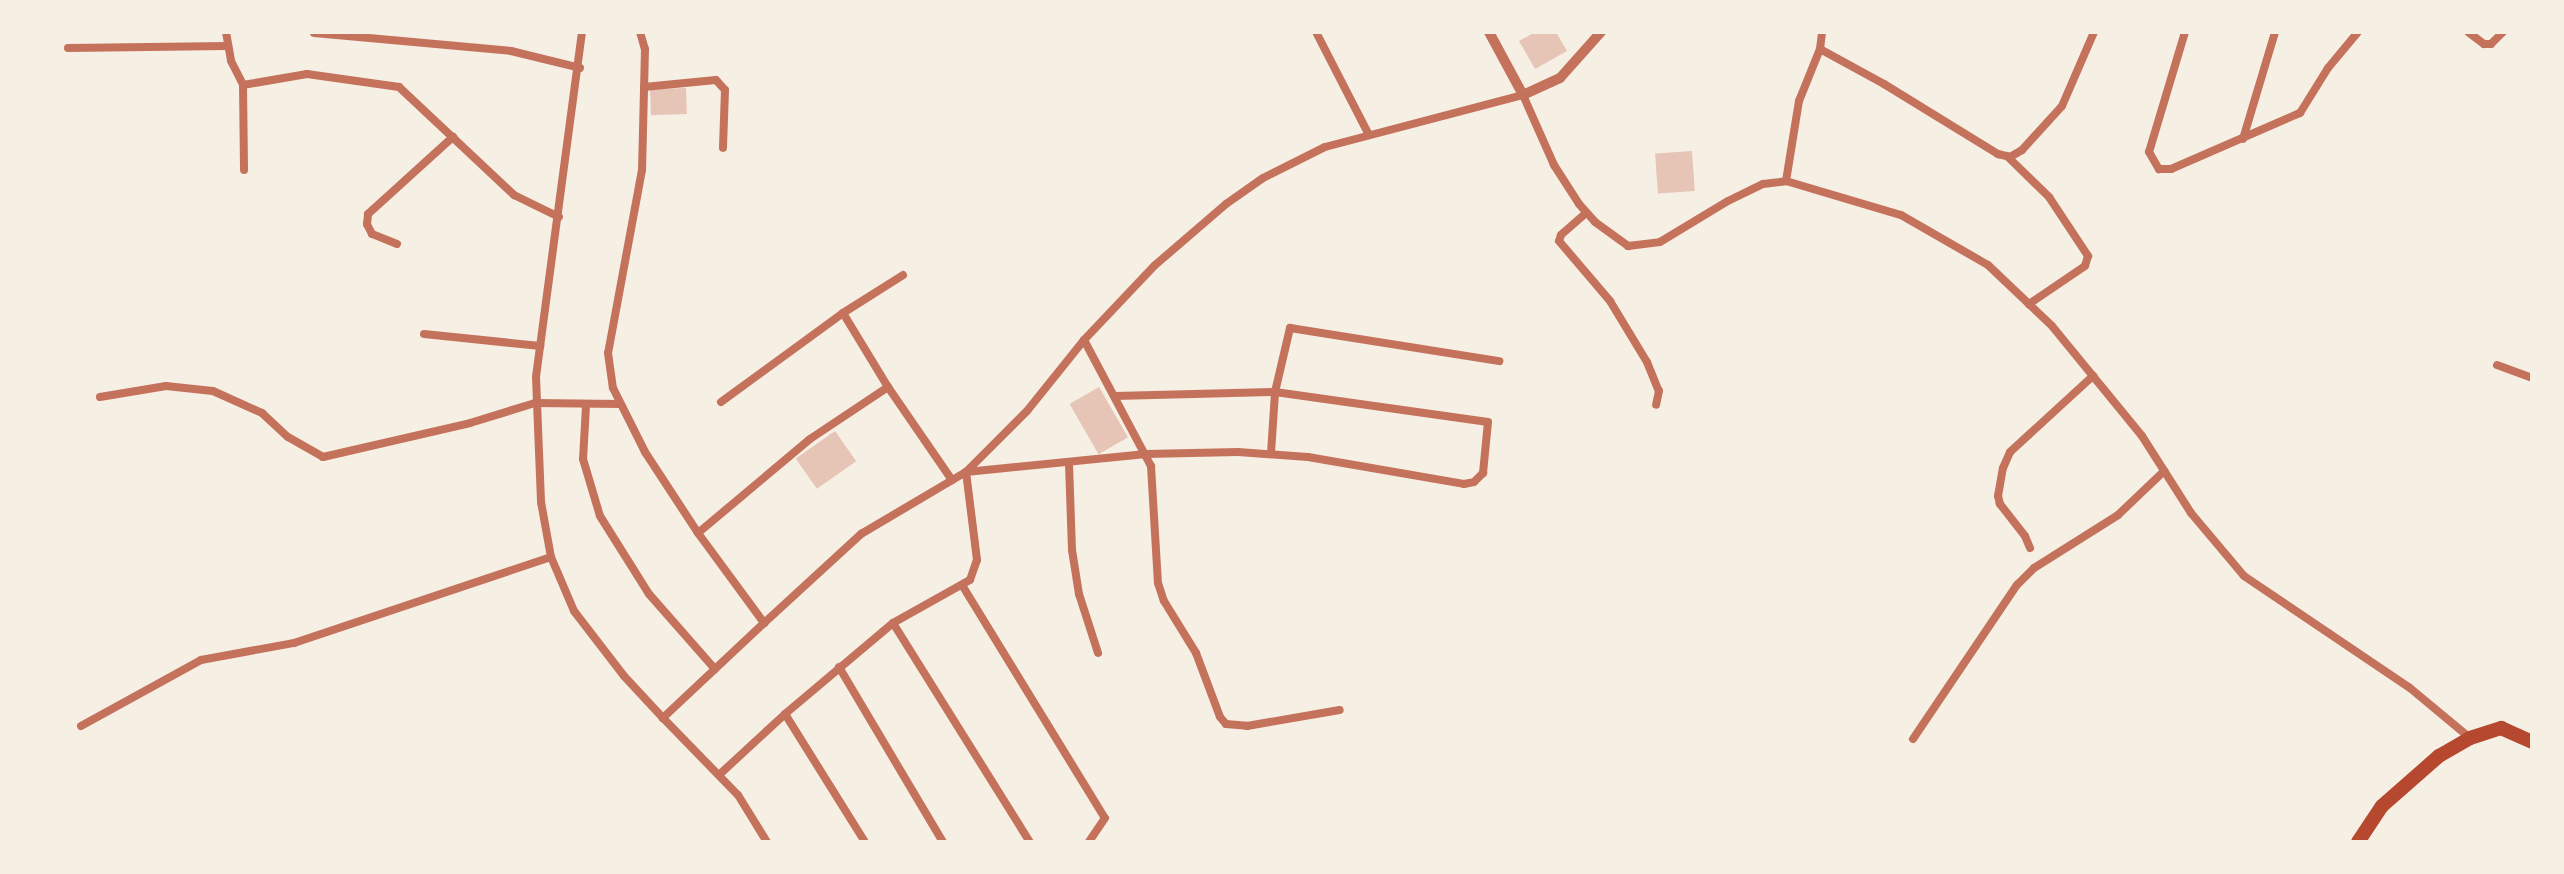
<!DOCTYPE html>
<style>
body{margin:0}
#map{position:relative;width:2564px;height:874px;overflow:hidden;background:#f6efe4;font-family:Ubuntu,sans-serif}
div>[style]{position:absolute}
[style*='--x']{left:calc(var(--x)*1px);top:calc(var(--y)*1px);width:calc(var(--w)*1px);rotate:calc(var(--a)*1deg)}
.building>*{inset:0;background:#e6c5b7;transform-origin:0 0}
.minor>*{height:8px;margin:-4px;padding:0 4px;transform-origin:4px;border-radius:4px;background:#c5725c}
.tertiary>*{height:10px;margin:-5px;padding:0 5px;transform-origin:5px;border-radius:5px;background:#c5725c}
.trunk>*{height:14px;margin:-7px;padding:0 7px;transform-origin:7px;border-radius:7px;background:#b5482f}
span{translate:-50% -50%;white-space:nowrap;text-align:center;line-height:1.15;-webkit-text-stroke:6px #f6efe4;paint-order:stroke}
.frame{position:absolute;inset:0;border:34px solid #f6efe4;pointer-events:none}
</style>
<div id="map">
<div class="building">
<div style="clip-path:polygon(1535px 32px,1556px 32px,1567px 51px,1535px 69px,1519px 41px)"></div>
<div style="left:686px;top:88px;width:26px;height:36px;rotate:88deg"></div>
<div style="left:1692px;top:151px;width:40px;height:37px;rotate:86deg"></div>
<div style="left:1099px;top:387px;width:58px;height:34px;rotate:60deg"></div>
<div style="left:835px;top:431px;width:37px;height:48px;rotate:55deg"></div>
</div>
<div class="minor">
<div style="--x:226;--y:32;--w:29;--a:80"></div>
<div style="--x:231;--y:61;--w:27;--a:63"></div>
<div style="--x:243;--y:85;--w:65;--a:-9.8"></div>
<div style="--x:307;--y:74;--w:93;--a:8"></div>
<div style="--x:399;--y:87;--w:158;--a:43.2"></div>
<div style="--x:514;--y:195;--w:50;--a:26.1"></div>
<div style="--x:582;--y:32;--w:348;--a:97.6"></div>
<div style="--x:536;--y:377;--w:125;--a:87.7"></div>
<div style="--x:541;--y:502;--w:56;--a:79.7"></div>
<div style="--x:551;--y:557;--w:59;--a:66.9"></div>
<div style="--x:574;--y:611;--w:82;--a:52.4"></div>
<div style="--x:624;--y:676;--w:57;--a:47.1"></div>
<div style="--x:640;--y:32;--w:18;--a:74"></div>
<div style="--x:645;--y:49;--w:121;--a:91.4"></div>
<div style="--x:642;--y:170;--w:186;--a:100.5"></div>
<div style="--x:608;--y:353;--w:35;--a:82"></div>
<div style="--x:613;--y:388;--w:72;--a:63.4"></div>
<div style="--x:645;--y:452;--w:97;--a:56.8"></div>
<div style="--x:698;--y:533;--w:112;--a:53.7"></div>
<div style="--x:764;--y:623;--w:132;--a:-42.5"></div>
<div style="--x:861;--y:534;--w:122;--a:-30.6"></div>
<div style="--x:966;--y:472;--w:86;--a:-45"></div>
<div style="--x:1027;--y:411;--w:91;--a:-51.2"></div>
<div style="--x:1084;--y:340;--w:102;--a:-46.6"></div>
<div style="--x:1154;--y:266;--w:95;--a:-40.7"></div>
<div style="--x:1226;--y:204;--w:45;--a:-35.1"></div>
<div style="--x:1263;--y:178;--w:69;--a:-26.6"></div>
<div style="--x:1325;--y:147;--w:205;--a:-14.7"></div>
<div style="--x:1523;--y:95;--w:77;--a:66.1"></div>
<div style="--x:1554;--y:165;--w:46;--a:57.3"></div>
<div style="--x:1579;--y:204;--w:24;--a:48"></div>
<div style="--x:1595;--y:222;--w:41;--a:36"></div>
<div style="--x:1628;--y:246;--w:32;--a:-7"></div>
<div style="--x:1660;--y:242;--w:79;--a:-31.1"></div>
<div style="--x:1728;--y:201;--w:39;--a:-26"></div>
<div style="--x:1763;--y:184;--w:23;--a:-7"></div>
<div style="--x:1786;--y:181;--w:120;--a:16.5"></div>
<div style="--x:1901;--y:215;--w:100;--a:29.9"></div>
<div style="--x:1988;--y:265;--w:88;--a:43.6"></div>
<div style="--x:2052;--y:326;--w:142;--a:50.7"></div>
<div style="--x:2142;--y:436;--w:91;--a:57.5"></div>
<div style="--x:2191;--y:513;--w:82;--a:49.9"></div>
<div style="--x:2244;--y:576;--w:200;--a:34"></div>
<div style="--x:2410;--y:688;--w:78;--a:39.8"></div>
<div style="--x:1316;--y:32;--w:116;--a:62.8"></div>
<div style="--x:2185;--y:32;--w:125;--a:106.7"></div>
<div style="--x:2149;--y:152;--w:20;--a:60"></div>
<div style="--x:2159;--y:169;--w:12;--a:0"></div>
<div style="--x:2171;--y:169;--w:141;--a:-23.5"></div>
<div style="--x:2300;--y:113;--w:53;--a:-58.1"></div>
<div style="--x:2328;--y:68;--w:47;--a:-50.2"></div>
<div style="--x:2468;--y:32;--w:20;--a:37"></div>
<div style="--x:2484;--y:44;--w:7;--a:0"></div>
<div style="--x:2491;--y:44;--w:17;--a:-45"></div>
<div style="--x:314;--y:33;--w:198;--a:5.2"></div>
<div style="--x:511;--y:51;--w:71;--a:13.8"></div>
<div style="--x:68;--y:48;--w:160;--a:-0.7"></div>
<div style="--x:1820;--y:49;--w:17;--a:-83"></div>
<div style="--x:243;--y:85;--w:85;--a:89.3"></div>
<div style="--x:644;--y:87;--w:72;--a:-5.6"></div>
<div style="--x:716;--y:80;--w:13;--a:48"></div>
<div style="--x:725;--y:90;--w:58;--a:92"></div>
<div style="--x:2243;--y:139;--w:112;--a:-73.3"></div>
<div style="--x:2007;--y:156;--w:59;--a:44.3"></div>
<div style="--x:2049;--y:197;--w:71;--a:56.5"></div>
<div style="--x:2088;--y:256;--w:10;--a:107"></div>
<div style="--x:2085;--y:266;--w:68;--a:145.8"></div>
<div style="--x:1786;--y:181;--w:81;--a:-80.8"></div>
<div style="--x:1799;--y:101;--w:56;--a:-68"></div>
<div style="--x:1820;--y:49;--w:73;--a:28.7"></div>
<div style="--x:1884;--y:84;--w:134;--a:31.6"></div>
<div style="--x:1998;--y:154;--w:12;--a:14"></div>
<div style="--x:2010;--y:157;--w:14;--a:-30"></div>
<div style="--x:2022;--y:150;--w:59;--a:-47.7"></div>
<div style="--x:2062;--y:106;--w:81;--a:-66.6"></div>
<div style="--x:1586;--y:213;--w:33;--a:139"></div>
<div style="--x:1561;--y:235;--w:6;--a:108"></div>
<div style="--x:1559;--y:241;--w:79;--a:49.6"></div>
<div style="--x:1610;--y:301;--w:71;--a:58.8"></div>
<div style="--x:1647;--y:362;--w:31;--a:68"></div>
<div style="--x:1659;--y:391;--w:14;--a:102"></div>
<div style="--x:397;--y:244;--w:27;--a:-158"></div>
<div style="--x:372;--y:234;--w:11;--a:-117"></div>
<div style="--x:367;--y:224;--w:10;--a:-84"></div>
<div style="--x:368;--y:214;--w:115;--a:-42.2"></div>
<div style="--x:843;--y:313;--w:87;--a:58.7"></div>
<div style="--x:424;--y:334;--w:117;--a:5.9"></div>
<div style="--x:1084;--y:340;--w:143;--a:62"></div>
<div style="--x:1151;--y:466;--w:117;--a:86.6"></div>
<div style="--x:1158;--y:583;--w:19;--a:72"></div>
<div style="--x:1164;--y:601;--w:61;--a:58.4"></div>
<div style="--x:1196;--y:653;--w:68;--a:69.4"></div>
<div style="--x:1220;--y:717;--w:9;--a:49"></div>
<div style="--x:1226;--y:724;--w:21;--a:5"></div>
<div style="--x:1247;--y:726;--w:94;--a:-9.8"></div>
<div style="--x:2497;--y:365;--w:37;--a:20"></div>
<div style="--x:100;--y:397;--w:67;--a:-9.5"></div>
<div style="--x:166;--y:386;--w:47;--a:6.1"></div>
<div style="--x:213;--y:391;--w:54;--a:24.2"></div>
<div style="--x:262;--y:413;--w:35;--a:43"></div>
<div style="--x:288;--y:437;--w:40;--a:29.7"></div>
<div style="--x:323;--y:457;--w:151;--a:-13"></div>
<div style="--x:470;--y:423;--w:68;--a:-17.1"></div>
<div style="--x:535;--y:403;--w:85;--a:0.7"></div>
<div style="--x:721;--y:402;--w:151;--a:-36.1"></div>
<div style="--x:843;--y:313;--w:71;--a:-32.3"></div>
<div style="--x:586;--y:406;--w:53;--a:93.2"></div>
<div style="--x:583;--y:459;--w:59;--a:73.4"></div>
<div style="--x:600;--y:516;--w:92;--a:57.9"></div>
<div style="--x:649;--y:594;--w:100;--a:48.7"></div>
<div style="--x:1271;--y:453;--w:61;--a:-86.2"></div>
<div style="--x:1275;--y:392;--w:66;--a:-76.8"></div>
<div style="--x:1290;--y:328;--w:212;--a:9"></div>
<div style="--x:1069;--y:464;--w:86;--a:88"></div>
<div style="--x:1072;--y:550;--w:45;--a:81"></div>
<div style="--x:1079;--y:594;--w:62;--a:72.1"></div>
<div style="--x:698;--y:533;--w:146;--a:-40"></div>
<div style="--x:810;--y:439;--w:94;--a:-33.7"></div>
<div style="--x:888;--y:387;--w:113;--a:55.5"></div>
<div style="--x:2030;--y:548;--w:13;--a:-113"></div>
<div style="--x:2025;--y:536;--w:41;--a:-128"></div>
<div style="--x:2000;--y:504;--w:8;--a:-104"></div>
<div style="--x:1998;--y:496;--w:28;--a:-80"></div>
<div style="--x:2003;--y:468;--w:17;--a:-66"></div>
<div style="--x:2010;--y:452;--w:113;--a:-42.5"></div>
<div style="--x:962;--y:585;--w:273;--a:58.5"></div>
<div style="--x:1105;--y:818;--w:29;--a:124"></div>
<div style="--x:764;--y:623;--w:139;--a:136.8"></div>
<div style="--x:663;--y:718;--w:107;--a:45.8"></div>
<div style="--x:738;--y:795;--w:55;--a:58.3"></div>
<div style="--x:893;--y:623;--w:258;--a:58"></div>
<div style="--x:839;--y:667;--w:204;--a:59.3"></div>
<div style="--x:81;--y:726;--w:137;--a:-28.8"></div>
<div style="--x:201;--y:660;--w:95;--a:-10.4"></div>
<div style="--x:294;--y:643;--w:271;--a:-18.5"></div>
<div style="--x:1913;--y:739;--w:186;--a:-56"></div>
<div style="--x:2017;--y:585;--w:24;--a:-45"></div>
<div style="--x:2034;--y:568;--w:99;--a:-32.2"></div>
<div style="--x:2118;--y:515;--w:64;--a:-43.7"></div>
<div style="--x:720;--y:774;--w:88;--a:-42.7"></div>
<div style="--x:865;--y:842;--w:151;--a:-122"></div>
<div style="--x:785;--y:714;--w:141;--a:-40.1"></div>
<div style="--x:893;--y:623;--w:88;--a:-29.2"></div>
<div style="--x:970;--y:580;--w:21;--a:-71"></div>
<div style="--x:977;--y:560;--w:89;--a:-97.1"></div>
<div style="--x:966;--y:472;--w:181;--a:-5.7"></div>
<div style="--x:1146;--y:454;--w:92;--a:-1.2"></div>
<div style="--x:1238;--y:452;--w:70;--a:4.1"></div>
<div style="--x:1308;--y:457;--w:158;--a:9.8"></div>
<div style="--x:1464;--y:484;--w:10;--a:-11"></div>
<div style="--x:1474;--y:482;--w:13;--a:-45"></div>
<div style="--x:1483;--y:473;--w:51;--a:-84.4"></div>
<div style="--x:1488;--y:422;--w:215;--a:-172"></div>
<div style="--x:1275;--y:392;--w:160;--a:178.6"></div>
</div>
<div class="tertiary">
<div style="--x:1489;--y:32;--w:72;--a:61.6"></div>
<div style="--x:1523;--y:95;--w:41;--a:-24.7"></div>
<div style="--x:1560;--y:78;--w:62;--a:-48.3"></div>
</div>
<div class="trunk">
<div style="--x:2358;--y:842;--w:43;--a:-56.3"></div>
<div style="--x:2382;--y:806;--w:76;--a:-41.3"></div>
<div style="--x:2439;--y:756;--w:36;--a:-30"></div>
<div style="--x:2470;--y:738;--w:33;--a:-18"></div>
<div style="--x:2501;--y:728;--w:34;--a:24"></div>
</div>
<div class="frame"></div>
</div>
